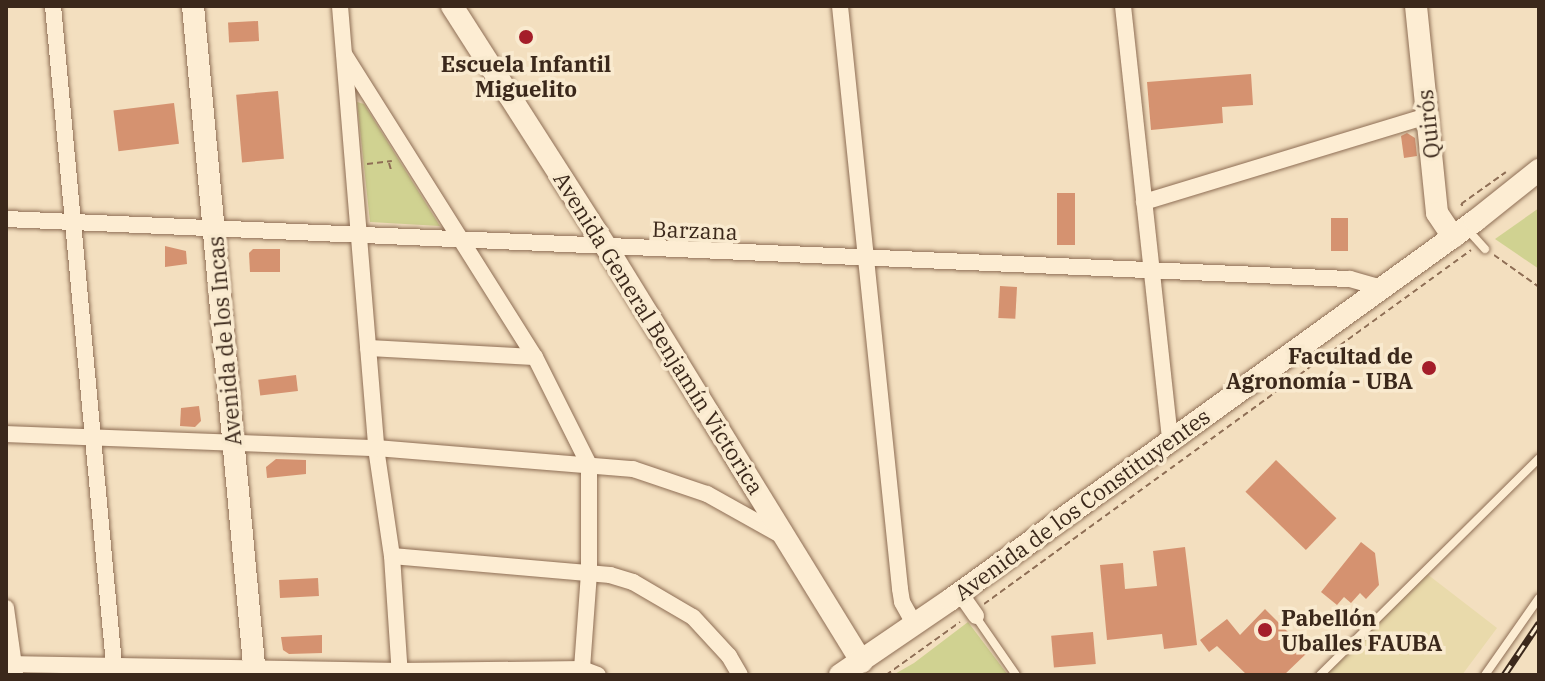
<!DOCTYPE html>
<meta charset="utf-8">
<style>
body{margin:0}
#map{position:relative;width:1545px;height:681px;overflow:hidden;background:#f3dfbf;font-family:"IBM Plex Serif",serif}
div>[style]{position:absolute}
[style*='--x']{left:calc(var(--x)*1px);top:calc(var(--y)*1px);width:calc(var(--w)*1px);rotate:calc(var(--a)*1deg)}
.farmland>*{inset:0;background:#e9daab}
.green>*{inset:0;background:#d0d291}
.building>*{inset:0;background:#d59270;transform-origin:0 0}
.path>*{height:2px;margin-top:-1px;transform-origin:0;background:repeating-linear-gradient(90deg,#8e6e55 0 6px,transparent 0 10px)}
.roads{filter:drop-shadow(0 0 2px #8e6e55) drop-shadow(0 0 2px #8e6e55)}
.lane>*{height:8px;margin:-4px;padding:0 4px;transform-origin:4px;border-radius:4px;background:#fdedd3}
.street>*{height:16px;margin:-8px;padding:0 8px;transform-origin:8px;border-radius:8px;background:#fdedd3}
.secondary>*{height:22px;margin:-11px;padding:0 11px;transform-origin:11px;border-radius:11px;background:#fdedd3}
.rail>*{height:7px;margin-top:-3.5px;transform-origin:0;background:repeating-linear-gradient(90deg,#f9eacf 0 12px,#3b281b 0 24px);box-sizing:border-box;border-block:2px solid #3b281b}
.dots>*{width:22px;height:22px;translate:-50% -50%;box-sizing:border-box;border:4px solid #f9eacf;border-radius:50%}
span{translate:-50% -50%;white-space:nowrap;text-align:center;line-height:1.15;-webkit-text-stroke:7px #f9eacf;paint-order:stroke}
.poi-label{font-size:22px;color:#3b281b;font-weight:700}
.right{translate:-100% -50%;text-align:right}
.left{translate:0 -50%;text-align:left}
.street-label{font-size:22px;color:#3b281b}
.frame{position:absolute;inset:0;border:8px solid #3b281b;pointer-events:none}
</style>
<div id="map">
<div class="farmland">
<div style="clip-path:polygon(1427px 574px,1497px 628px,1462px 675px,1326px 675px)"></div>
</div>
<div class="green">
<div style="clip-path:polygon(357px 102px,364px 104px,440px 226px,370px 222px)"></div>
<div style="clip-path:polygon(1539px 208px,1539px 269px,1495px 239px)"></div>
<div style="clip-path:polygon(968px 622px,1008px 675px,893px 675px,914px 663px)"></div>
</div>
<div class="building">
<div style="left:258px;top:21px;width:20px;height:30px;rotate:87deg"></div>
<div style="clip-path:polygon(1251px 74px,1253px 105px,1222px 107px,1223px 123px,1151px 130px,1147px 82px)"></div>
<div style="left:278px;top:91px;width:68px;height:42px;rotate:85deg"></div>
<div style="left:174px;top:103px;width:41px;height:61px;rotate:83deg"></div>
<div style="clip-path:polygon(1407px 133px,1415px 138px,1417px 156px,1404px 158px,1401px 136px)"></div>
<div style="left:1057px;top:193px;width:18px;height:52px"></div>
<div style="left:1331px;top:218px;width:17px;height:33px"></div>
<div style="clip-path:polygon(165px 246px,186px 251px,187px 264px,165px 267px)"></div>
<div style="clip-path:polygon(253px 249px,280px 249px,280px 272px,250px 272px,249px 253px)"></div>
<div style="left:1000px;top:286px;width:17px;height:32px;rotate:3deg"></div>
<div style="left:296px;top:375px;width:16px;height:38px;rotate:83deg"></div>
<div style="clip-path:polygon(199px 406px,201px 421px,195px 427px,180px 426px,181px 408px)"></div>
<div style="clip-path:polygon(276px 459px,306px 460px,306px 474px,267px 478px,266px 467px)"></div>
<div style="left:1276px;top:460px;width:84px;height:44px;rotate:44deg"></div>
<div style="clip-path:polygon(1361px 542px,1375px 553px,1379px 585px,1366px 599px,1360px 593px,1351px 603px,1344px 597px,1337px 605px,1321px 592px)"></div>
<div style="clip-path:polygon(1185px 547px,1197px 645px,1164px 649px,1162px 634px,1107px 640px,1100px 565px,1123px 563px,1125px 589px,1157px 586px,1153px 551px)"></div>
<div style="left:318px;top:578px;width:18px;height:39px;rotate:87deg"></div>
<div style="clip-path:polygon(1265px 609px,1308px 652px,1284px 675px,1247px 675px,1217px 646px,1209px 652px,1200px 640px,1227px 619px,1240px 635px)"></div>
<div style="left:1093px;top:632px;width:32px;height:42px;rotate:85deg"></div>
<div style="clip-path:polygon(322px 635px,322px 653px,289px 654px,283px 650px,281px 637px)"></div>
</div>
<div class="path">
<div style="--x:389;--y:163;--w:7;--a:74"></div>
<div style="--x:367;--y:164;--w:25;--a:-7"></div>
<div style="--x:1463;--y:206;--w:3;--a:-135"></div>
<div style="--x:1461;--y:204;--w:55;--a:-35.4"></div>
<div style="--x:1494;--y:255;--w:55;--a:35.4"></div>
<div style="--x:984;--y:604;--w:602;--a:-36.01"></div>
<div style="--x:886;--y:675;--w:91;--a:-35.6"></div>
</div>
<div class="roads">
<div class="lane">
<div style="--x:1467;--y:229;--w:27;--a:48"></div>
<div style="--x:976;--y:617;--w:70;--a:55.4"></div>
<div style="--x:1320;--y:675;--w:308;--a:-44.7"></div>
<div style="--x:1485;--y:675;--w:94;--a:-55"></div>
</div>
<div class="street">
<div style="--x:53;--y:6;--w:672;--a:84.71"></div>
<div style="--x:340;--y:6;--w:443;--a:85.3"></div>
<div style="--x:376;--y:448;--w:109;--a:81.6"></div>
<div style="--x:392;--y:556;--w:119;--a:86.2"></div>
<div style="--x:840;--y:6;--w:586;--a:84.12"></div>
<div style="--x:900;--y:589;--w:13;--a:81"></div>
<div style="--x:902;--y:602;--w:26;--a:61"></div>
<div style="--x:1123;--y:6;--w:437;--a:83.8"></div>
<div style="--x:344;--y:54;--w:358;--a:57.8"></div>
<div style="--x:535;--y:357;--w:121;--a:63.4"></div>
<div style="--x:589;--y:465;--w:108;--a:90"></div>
<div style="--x:589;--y:573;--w:96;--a:94.2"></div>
<div style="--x:582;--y:669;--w:13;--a:151"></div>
<div style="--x:1144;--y:202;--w:296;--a:-16.9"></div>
<div style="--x:6;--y:219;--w:1345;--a:2.56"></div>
<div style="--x:1350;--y:279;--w:33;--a:16"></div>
<div style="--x:368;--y:348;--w:167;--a:3.1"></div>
<div style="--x:6;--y:434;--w:370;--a:2.2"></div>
<div style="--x:376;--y:448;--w:258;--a:4.7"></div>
<div style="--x:633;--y:469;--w:78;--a:18.7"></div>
<div style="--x:707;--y:494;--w:88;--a:29.2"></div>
<div style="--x:392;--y:556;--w:219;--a:5"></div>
<div style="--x:610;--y:575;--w:24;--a:17"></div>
<div style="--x:633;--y:582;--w:69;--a:30.3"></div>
<div style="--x:693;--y:617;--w:53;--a:47.3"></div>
<div style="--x:729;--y:656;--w:22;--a:60"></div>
<div style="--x:960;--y:593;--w:28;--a:55"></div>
<div style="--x:6;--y:608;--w:66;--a:82.1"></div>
<div style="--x:6;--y:664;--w:394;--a:1"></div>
<div style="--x:400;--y:671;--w:182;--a:-0.6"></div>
<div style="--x:582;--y:669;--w:17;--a:21"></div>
</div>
<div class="secondary">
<div style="--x:193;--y:6;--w:672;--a:84.71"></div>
<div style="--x:452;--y:6;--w:287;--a:57.4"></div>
<div style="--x:607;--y:248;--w:486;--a:58.4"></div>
<div style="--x:1416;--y:6;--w:208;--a:84.2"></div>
<div style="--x:1437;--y:213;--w:29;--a:56"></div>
<div style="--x:840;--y:675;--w:133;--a:-34.3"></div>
<div style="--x:950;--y:600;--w:648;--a:-35.83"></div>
<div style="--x:1475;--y:221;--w:82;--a:-38.6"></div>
</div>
</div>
<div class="rail">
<div style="--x:1504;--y:675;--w:63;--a:-56.1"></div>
</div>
<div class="dots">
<div style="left:526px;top:37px;background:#a41e2a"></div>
<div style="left:1429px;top:368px;background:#a41e2a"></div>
<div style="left:1265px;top:630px;background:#a41e2a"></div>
</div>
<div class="poi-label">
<span style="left:526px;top:76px">Escuela Infantil<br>Miguelito</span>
<span class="right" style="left:1413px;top:368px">Facultad de<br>Agronomía - UBA</span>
<span class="left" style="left:1281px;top:630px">Pabellón<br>Uballes FAUBA</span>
</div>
<div class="street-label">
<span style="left:1428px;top:124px;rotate:-96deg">Quirós</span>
<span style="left:695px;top:230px;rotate:2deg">Barzana</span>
<span style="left:659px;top:333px;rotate:58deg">Avenida General Benjamín Victorica</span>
<span style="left:224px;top:341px;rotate:-95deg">Avenida de los Incas</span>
<span style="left:1082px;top:504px;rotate:-36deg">Avenida de los Constituyentes</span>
</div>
<div class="frame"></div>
</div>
